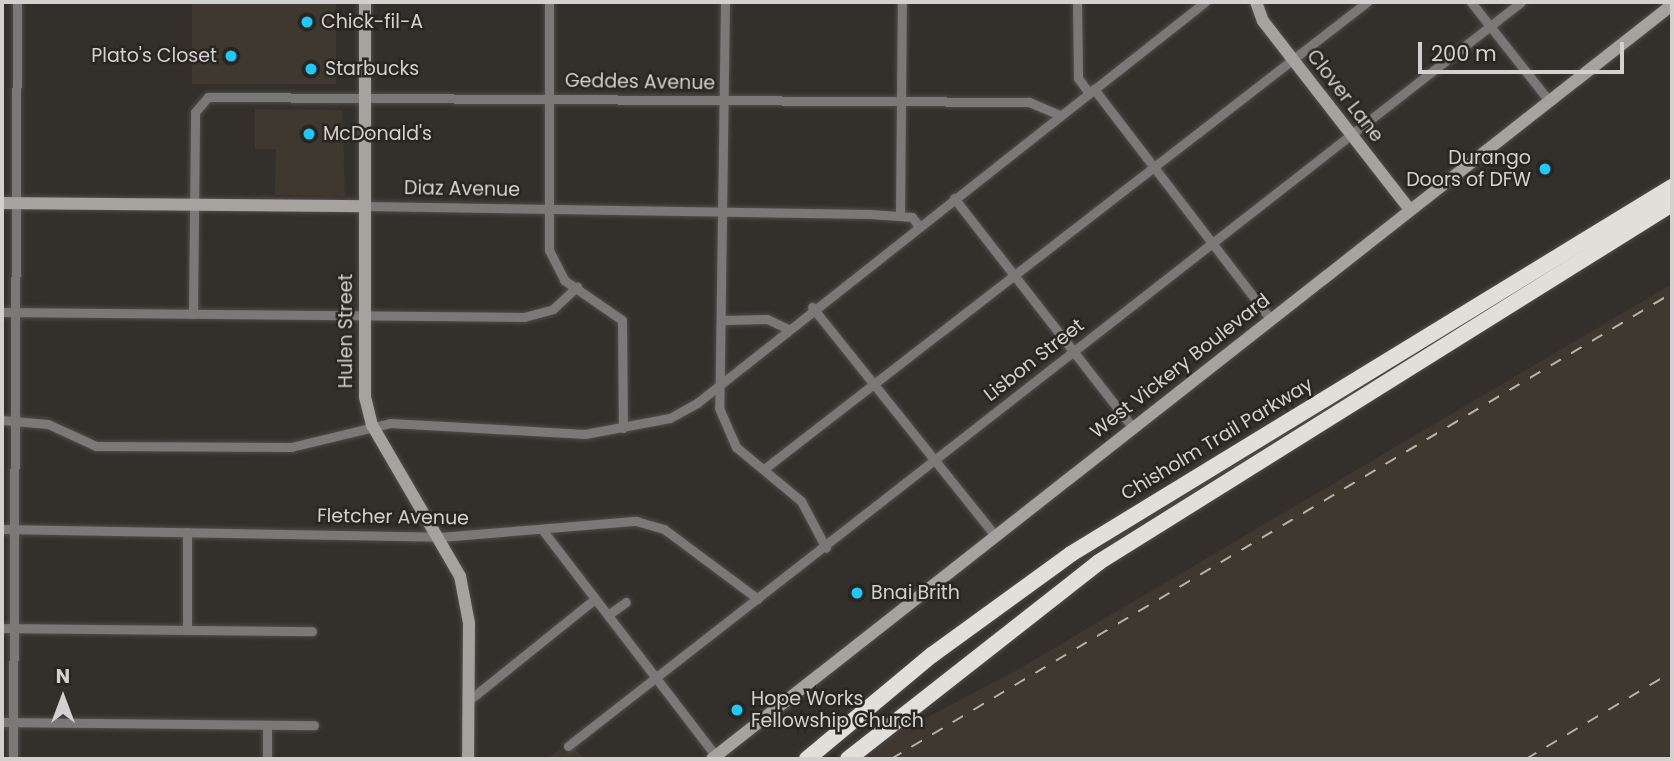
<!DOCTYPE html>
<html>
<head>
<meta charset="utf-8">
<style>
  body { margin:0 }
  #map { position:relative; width:1674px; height:761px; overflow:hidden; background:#33302c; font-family:Poppins,sans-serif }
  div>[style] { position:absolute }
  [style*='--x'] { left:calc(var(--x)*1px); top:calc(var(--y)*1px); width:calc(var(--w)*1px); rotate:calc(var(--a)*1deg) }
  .built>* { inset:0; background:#3e382f; transform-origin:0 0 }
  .roads { filter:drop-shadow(0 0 2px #504d49) drop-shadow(0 0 2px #504d49) }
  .street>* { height:9px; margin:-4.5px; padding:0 4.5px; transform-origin:4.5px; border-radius:4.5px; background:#7b7977 }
  .secondary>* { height:12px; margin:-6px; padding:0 6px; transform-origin:6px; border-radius:6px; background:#a5a29f }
  .highway>* { height:16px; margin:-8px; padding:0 8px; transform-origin:8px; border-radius:8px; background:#e2dfda }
  .rail>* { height:2px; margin-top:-1px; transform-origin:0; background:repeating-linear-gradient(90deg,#b6b4b2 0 12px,transparent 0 24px) }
  .dots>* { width:19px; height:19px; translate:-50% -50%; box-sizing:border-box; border:4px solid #292622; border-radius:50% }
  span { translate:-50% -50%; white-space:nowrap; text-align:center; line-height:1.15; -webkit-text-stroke:5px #292622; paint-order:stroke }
  .poi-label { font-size:19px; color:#d3d1cf }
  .left { translate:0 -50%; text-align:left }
  .right { translate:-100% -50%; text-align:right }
  .street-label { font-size:19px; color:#d3d1cf }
  .frame { position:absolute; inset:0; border:4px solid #d3d1cf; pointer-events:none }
  .north { position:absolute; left:28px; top:663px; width:70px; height:70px; -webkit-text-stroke:5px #292622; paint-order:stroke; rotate:0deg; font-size:19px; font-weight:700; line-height:28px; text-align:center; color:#d3d1cf }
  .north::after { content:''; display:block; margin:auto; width:24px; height:32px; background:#d3d1cf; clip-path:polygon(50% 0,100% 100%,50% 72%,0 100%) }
  .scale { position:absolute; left:1418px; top:42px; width:206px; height:32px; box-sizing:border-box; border:4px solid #d3d1cf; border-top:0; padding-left:9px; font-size:21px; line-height:24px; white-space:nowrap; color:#d3d1cf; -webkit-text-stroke:5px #292622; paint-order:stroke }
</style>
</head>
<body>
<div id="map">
  <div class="built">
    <div style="left:192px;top:2px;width:144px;height:82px"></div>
    <div style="clip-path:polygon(255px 109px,342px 110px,345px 196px,275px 195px,276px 149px,255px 149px)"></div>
    <div style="clip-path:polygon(1672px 284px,1672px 759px,867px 759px,894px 735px,1019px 669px)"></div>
    <div style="clip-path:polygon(574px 747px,584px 759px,547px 759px,560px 749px,565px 754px)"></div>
  </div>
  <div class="roads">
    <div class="street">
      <div style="--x:549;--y:2;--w:248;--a:90"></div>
      <div style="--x:549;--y:250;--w:34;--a:63"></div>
      <div style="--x:564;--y:280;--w:70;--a:34.6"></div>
      <div style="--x:622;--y:320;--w:108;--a:89.5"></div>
      <div style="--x:725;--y:2;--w:406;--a:90.8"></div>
      <div style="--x:719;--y:408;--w:43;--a:66.4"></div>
      <div style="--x:736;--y:447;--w:85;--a:39.7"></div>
      <div style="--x:801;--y:501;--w:53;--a:62"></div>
      <div style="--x:1077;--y:2;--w:76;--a:89.2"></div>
      <div style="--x:1078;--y:78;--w:19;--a:54"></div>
      <div style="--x:1471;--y:2;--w:127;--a:51.7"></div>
      <div style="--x:1094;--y:89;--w:291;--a:52.5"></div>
      <div style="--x:954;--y:198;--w:290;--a:52.1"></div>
      <div style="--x:365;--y:206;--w:505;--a:0.91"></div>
      <div style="--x:870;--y:214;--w:42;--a:4.1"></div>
      <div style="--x:912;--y:217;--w:10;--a:53"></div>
      <div style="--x:900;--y:216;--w:214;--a:-89.5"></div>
      <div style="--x:812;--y:307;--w:291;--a:51.3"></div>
      <div style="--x:2;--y:312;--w:522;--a:0.55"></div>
      <div style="--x:524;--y:317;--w:30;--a:-15"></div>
      <div style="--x:553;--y:309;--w:33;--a:-43"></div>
      <div style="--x:193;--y:314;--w:202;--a:-89.4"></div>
      <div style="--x:195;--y:112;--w:20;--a:-49"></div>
      <div style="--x:208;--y:97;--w:821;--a:0.35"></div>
      <div style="--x:1029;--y:102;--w:33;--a:23"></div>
      <div style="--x:724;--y:320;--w:43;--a:-1.3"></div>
      <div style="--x:767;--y:319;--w:23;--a:25"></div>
      <div style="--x:2;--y:420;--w:46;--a:5"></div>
      <div style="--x:48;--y:424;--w:53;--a:24.6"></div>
      <div style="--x:96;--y:446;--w:195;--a:0.3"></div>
      <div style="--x:291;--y:447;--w:102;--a:-13.6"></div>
      <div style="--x:390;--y:423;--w:195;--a:3.2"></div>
      <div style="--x:585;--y:434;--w:86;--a:-10.7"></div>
      <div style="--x:670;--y:418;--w:31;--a:-29"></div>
      <div style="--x:697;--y:403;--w:647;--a:-38.29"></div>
      <div style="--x:764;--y:469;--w:763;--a:-37.76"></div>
      <div style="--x:2;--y:529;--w:438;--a:1"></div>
      <div style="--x:440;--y:537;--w:197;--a:-4.7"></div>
      <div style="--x:636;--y:521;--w:29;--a:16"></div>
      <div style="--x:664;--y:529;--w:117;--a:36.7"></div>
      <div style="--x:187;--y:532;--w:98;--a:90"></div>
      <div style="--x:544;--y:532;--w:282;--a:52.5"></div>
      <div style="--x:608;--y:615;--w:22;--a:-36"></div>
      <div style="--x:2;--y:628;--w:310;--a:0.6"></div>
      <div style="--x:468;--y:701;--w:163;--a:-38.8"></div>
      <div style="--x:2;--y:722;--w:312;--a:0.6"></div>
      <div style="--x:568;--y:746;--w:1209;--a:-37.98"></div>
      <div style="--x:13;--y:759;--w:757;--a:-89.7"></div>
      <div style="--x:267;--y:759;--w:34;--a:-90"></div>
    </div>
    <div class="secondary">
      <div style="--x:365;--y:2;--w:395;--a:90"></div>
      <div style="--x:365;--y:397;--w:29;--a:76"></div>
      <div style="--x:372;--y:425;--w:175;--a:59.8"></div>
      <div style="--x:460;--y:576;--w:48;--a:79.2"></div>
      <div style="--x:469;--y:623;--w:136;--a:90.4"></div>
      <div style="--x:1256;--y:2;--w:20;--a:70"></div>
      <div style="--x:1263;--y:21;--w:239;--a:52.1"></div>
      <div style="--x:2;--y:203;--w:363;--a:0.5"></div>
      <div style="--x:712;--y:759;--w:1221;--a:-38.15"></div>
    </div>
    <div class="highway">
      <div style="--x:807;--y:759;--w:163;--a:-39.8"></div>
      <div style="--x:932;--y:655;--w:172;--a:-36"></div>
      <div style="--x:1071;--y:554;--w:704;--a:-31.41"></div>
      <div style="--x:848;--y:759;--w:319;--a:-38.1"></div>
      <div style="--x:1099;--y:562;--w:676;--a:-32"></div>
    </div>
  </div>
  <div class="rail">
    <div style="--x:891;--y:759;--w:909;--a:-30.82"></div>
    <div style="--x:1526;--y:759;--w:170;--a:-30.8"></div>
  </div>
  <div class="dots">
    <div style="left:307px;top:22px;background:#1cc9fc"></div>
    <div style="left:231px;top:56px;background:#1cc9fc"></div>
    <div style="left:311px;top:69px;background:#1cc9fc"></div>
    <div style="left:309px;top:134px;background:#1cc9fc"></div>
    <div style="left:1545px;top:169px;background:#1cc9fc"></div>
    <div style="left:857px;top:593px;background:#1cc9fc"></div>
    <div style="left:737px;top:710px;background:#1cc9fc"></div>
  </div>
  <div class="poi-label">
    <span class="left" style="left:321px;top:22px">Chick-fil-A</span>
    <span class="right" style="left:217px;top:56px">Plato's Closet</span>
    <span class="left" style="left:325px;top:69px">Starbucks</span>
    <span class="left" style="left:323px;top:134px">McDonald's</span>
    <span class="right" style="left:1531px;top:169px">Durango<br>Doors of DFW</span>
    <span class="left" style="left:871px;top:593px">Bnai Brith</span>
    <span class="left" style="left:751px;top:710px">Hope Works<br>Fellowship Church</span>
  </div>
  <div class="street-label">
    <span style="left:640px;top:82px;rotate:1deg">Geddes Avenue</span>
    <span style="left:1345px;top:96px;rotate:52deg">Clover Lane</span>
    <span style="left:462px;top:189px;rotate:1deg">Diaz Avenue</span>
    <span style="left:346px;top:331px;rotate:-90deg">Hulen Street</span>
    <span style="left:1034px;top:360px;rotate:-38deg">Lisbon Street</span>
    <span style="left:1180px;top:366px;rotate:-38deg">West Vickery Boulevard</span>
    <span style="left:1217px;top:439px;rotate:-31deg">Chisholm Trail Parkway</span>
    <span style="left:393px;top:517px;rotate:1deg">Fletcher Avenue</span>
  </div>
  <div class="frame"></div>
  <div class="north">N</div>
  <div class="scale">200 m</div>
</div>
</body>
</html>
